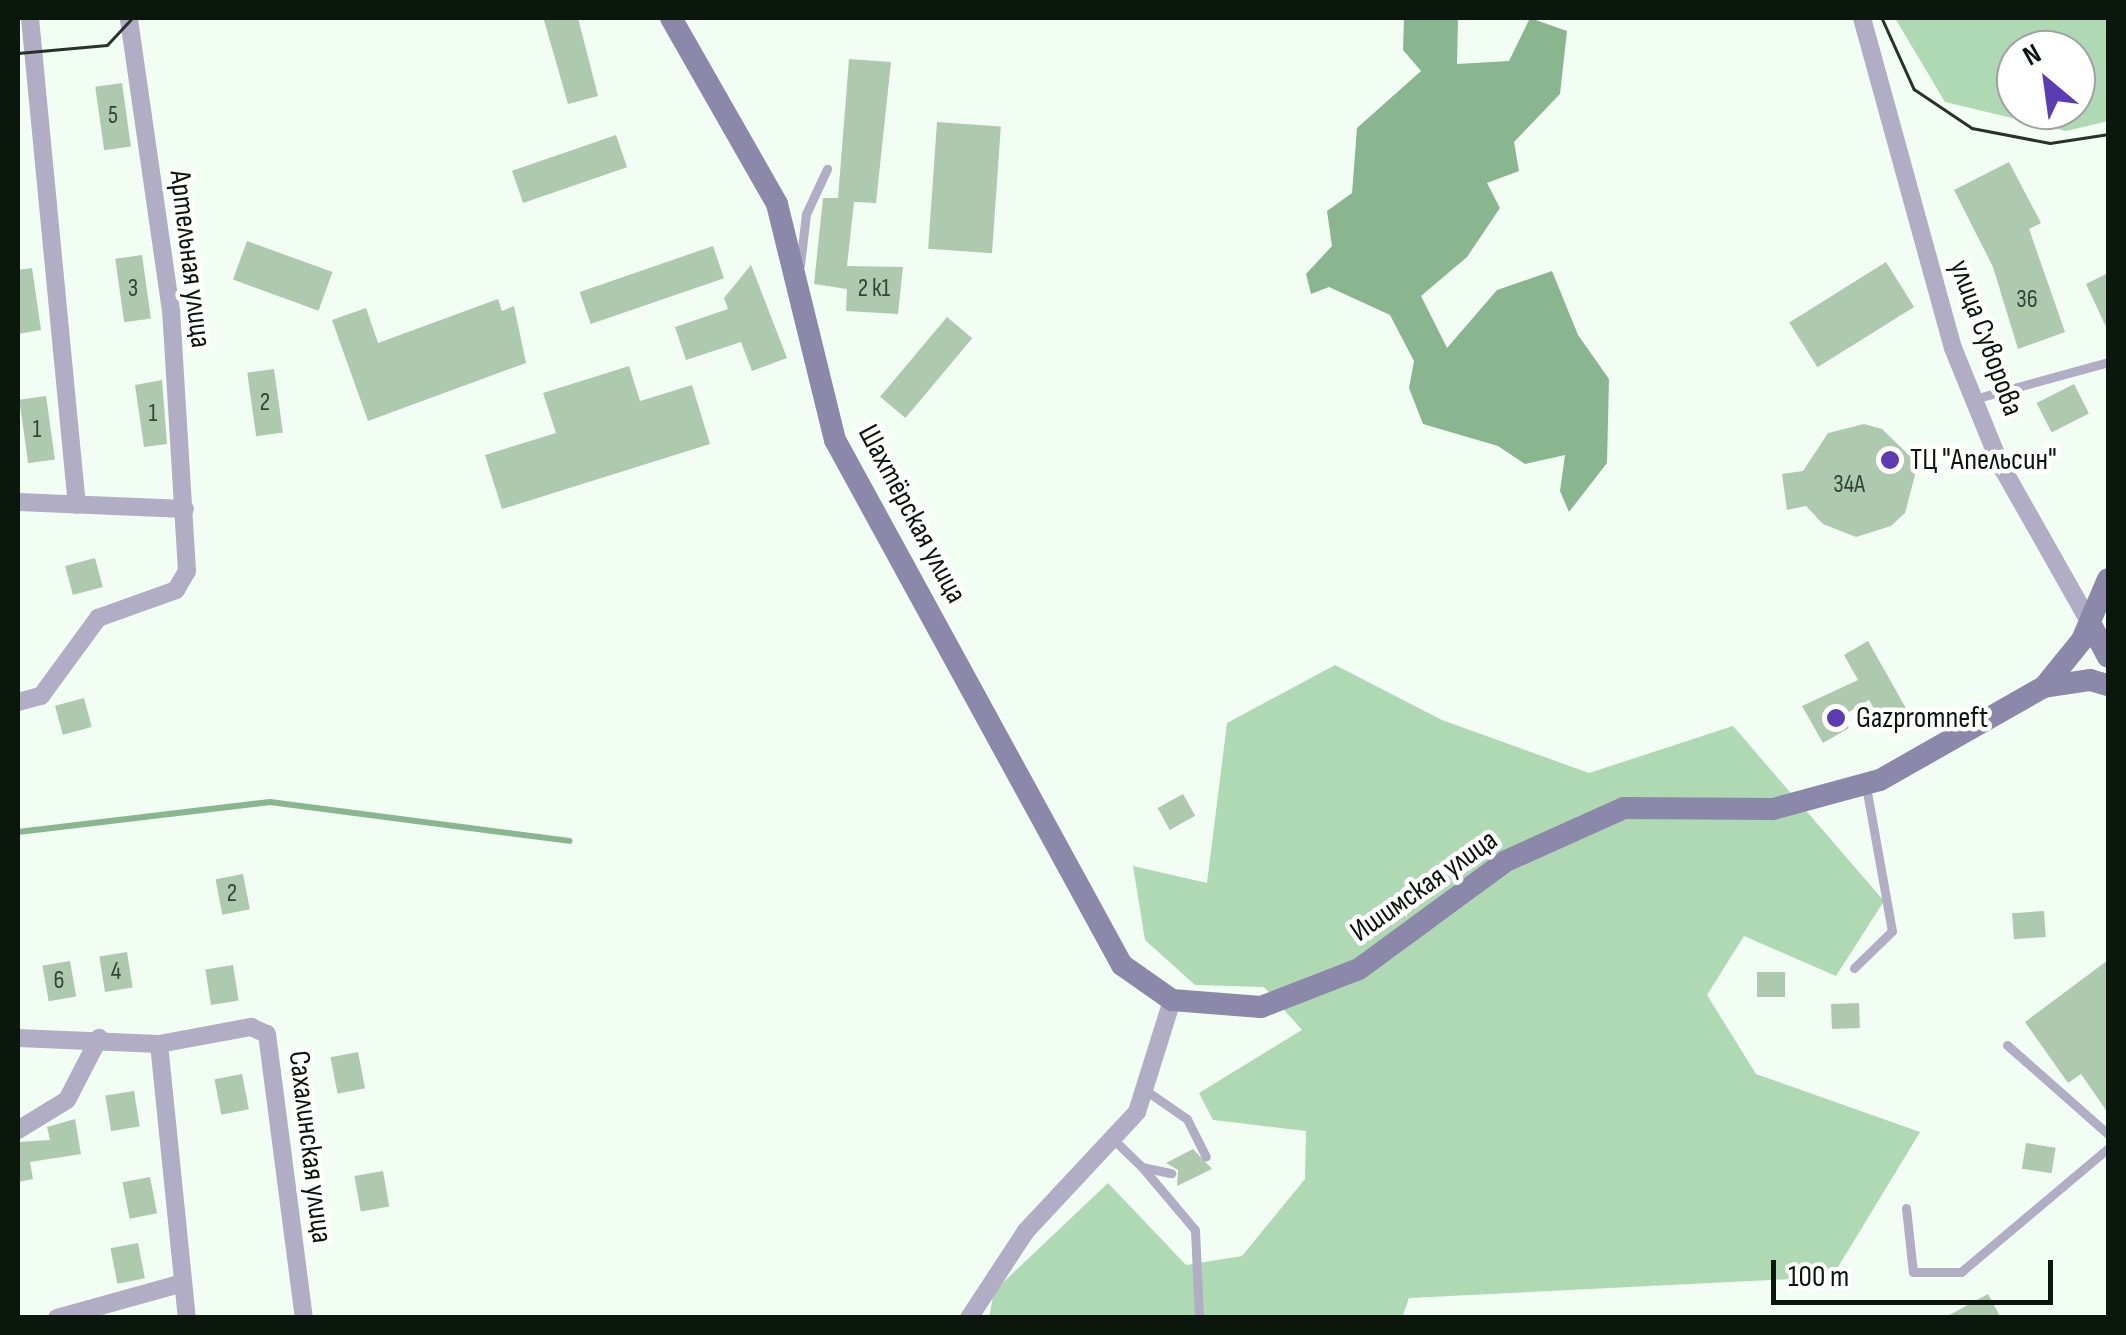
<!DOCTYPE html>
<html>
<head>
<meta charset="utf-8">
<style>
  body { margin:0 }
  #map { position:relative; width:2126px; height:1335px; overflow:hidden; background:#f2fef3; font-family:"Sofia Sans Condensed",sans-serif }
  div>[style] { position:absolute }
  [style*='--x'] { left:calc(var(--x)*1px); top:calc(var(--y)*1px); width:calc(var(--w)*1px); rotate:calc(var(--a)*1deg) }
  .green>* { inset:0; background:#aed9b2 }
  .water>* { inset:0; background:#89b68e }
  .stream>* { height:6px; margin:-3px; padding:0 3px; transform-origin:3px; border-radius:3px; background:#89b68e }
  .building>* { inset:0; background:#adcaaf; transform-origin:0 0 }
  .service>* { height:9px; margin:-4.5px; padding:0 4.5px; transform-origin:4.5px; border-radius:4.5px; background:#b0adc5 }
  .minor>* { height:18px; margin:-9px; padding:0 9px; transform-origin:9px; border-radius:9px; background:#b0adc5 }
  .secondary>* { height:22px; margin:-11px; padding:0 11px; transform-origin:11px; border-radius:11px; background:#8c88aa }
  .tram>* { height:2.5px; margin:-1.25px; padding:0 1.25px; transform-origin:1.25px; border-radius:1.25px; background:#273229 }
  .dots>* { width:28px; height:28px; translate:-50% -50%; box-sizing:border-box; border:5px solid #fff; border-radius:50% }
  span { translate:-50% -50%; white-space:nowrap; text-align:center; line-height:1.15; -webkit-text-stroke:9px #fff; paint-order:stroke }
  .number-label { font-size:25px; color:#344336 }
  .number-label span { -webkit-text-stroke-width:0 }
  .street-label { font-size:30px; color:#0b160d }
  .poi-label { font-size:30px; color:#0b160d }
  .left { translate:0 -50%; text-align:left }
  .frame { position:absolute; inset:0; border:20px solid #0b160d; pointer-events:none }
  .north { position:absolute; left:1996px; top:30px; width:100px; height:100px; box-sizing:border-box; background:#fff; border:2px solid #9da29e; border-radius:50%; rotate:331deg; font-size:28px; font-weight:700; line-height:40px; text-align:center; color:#0b160d }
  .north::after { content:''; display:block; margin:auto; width:35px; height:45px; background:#5c3bb3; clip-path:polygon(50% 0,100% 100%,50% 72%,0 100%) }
  .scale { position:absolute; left:1771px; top:1260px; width:282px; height:45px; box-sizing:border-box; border:5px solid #0b160d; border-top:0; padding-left:12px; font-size:30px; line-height:35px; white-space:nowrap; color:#0b160d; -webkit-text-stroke:8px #fff; paint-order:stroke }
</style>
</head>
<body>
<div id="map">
  <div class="green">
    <div style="clip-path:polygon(evenodd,1895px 18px,2108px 18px,2108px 121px,2066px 131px,1945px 102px,1895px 18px,2016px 50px,2076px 50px,2076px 110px,2016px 110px,2016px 50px)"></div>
    <div style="clip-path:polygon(1335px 665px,1442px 720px,1589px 773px,1733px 726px,1884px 901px,1836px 976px,1744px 936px,1707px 995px,1756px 1074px,1920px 1132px,1832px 1277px,1409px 1298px,1402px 1318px,989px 1318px,994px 1291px,1108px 1183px,1186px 1265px,1242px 1256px,1305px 1179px,1306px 1131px,1213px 1120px,1199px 1093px,1302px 1030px,1264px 987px,1195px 985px,1145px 940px,1133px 866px,1207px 883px,1227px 723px)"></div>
  </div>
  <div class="water">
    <div style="clip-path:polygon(1404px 18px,1458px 18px,1457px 64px,1509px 61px,1530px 18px,1567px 31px,1560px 94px,1514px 142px,1519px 171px,1487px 183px,1500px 208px,1467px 257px,1421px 296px,1447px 348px,1497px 290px,1552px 271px,1578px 335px,1609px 379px,1607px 463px,1569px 512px,1560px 491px,1565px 455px,1525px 464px,1498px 446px,1423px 424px,1409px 388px,1414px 361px,1390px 315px,1329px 287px,1311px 294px,1306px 274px,1332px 246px,1327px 211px,1352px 193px,1357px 128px,1421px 71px,1403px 50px)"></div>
  </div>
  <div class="stream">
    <div style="--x:18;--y:832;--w:254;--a:-6.8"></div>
    <div style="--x:270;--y:802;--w:302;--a:7.4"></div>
  </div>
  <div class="building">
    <div style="clip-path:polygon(578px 18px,598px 96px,568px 104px,544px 20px)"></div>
    <div style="clip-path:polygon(849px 59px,891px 62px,876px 203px,854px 202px,847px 266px,903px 267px,898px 314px,846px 311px,847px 289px,814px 284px,823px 198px,838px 198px)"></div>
    <div style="left:122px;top:83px;width:64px;height:27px;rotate:82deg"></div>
    <div style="left:937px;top:122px;width:64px;height:127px;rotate:4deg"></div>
    <div style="left:616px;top:135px;width:34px;height:110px;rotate:71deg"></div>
    <div style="clip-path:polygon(2009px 162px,2041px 223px,2029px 229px,2065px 332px,2018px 349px,1993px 267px,1954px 190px)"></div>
    <div style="left:247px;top:241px;width:91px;height:41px;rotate:20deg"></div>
    <div style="left:713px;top:246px;width:34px;height:141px;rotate:71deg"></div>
    <div style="left:142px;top:255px;width:64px;height:27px;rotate:82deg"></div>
    <div style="left:1886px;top:262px;width:53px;height:114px;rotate:58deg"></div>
    <div style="clip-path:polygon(751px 265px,787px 358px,752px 371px,741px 342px,686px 360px,675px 327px,728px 309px,724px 298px)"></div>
    <div style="clip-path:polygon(32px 268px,41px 330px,18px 334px,18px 270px)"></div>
    <div style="clip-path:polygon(2108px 273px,2108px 331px,2086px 284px)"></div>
    <div style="clip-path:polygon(498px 299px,502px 311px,514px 306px,526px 363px,368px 421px,332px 320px,366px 308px,378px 343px)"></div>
    <div style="left:947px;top:317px;width:33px;height:104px;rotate:40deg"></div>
    <div style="clip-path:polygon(629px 366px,640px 401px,692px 385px,710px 444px,502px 509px,485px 455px,556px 433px,543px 393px)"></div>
    <div style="left:274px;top:369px;width:64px;height:27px;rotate:82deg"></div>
    <div style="clip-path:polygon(162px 380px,167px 444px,144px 447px,135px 385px)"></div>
    <div style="left:2074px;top:384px;width:33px;height:42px;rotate:63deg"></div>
    <div style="left:46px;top:396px;width:64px;height:27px;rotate:82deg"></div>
    <div style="clip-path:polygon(1864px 424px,1882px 429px,1910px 456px,1915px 475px,1905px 513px,1891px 526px,1856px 537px,1823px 524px,1806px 506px,1787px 510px,1782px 474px,1803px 471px,1828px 433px)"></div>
    <div style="left:95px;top:558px;width:30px;height:31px;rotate:75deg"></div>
    <div style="clip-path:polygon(1868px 641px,1907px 710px,1883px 724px,1869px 700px,1842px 716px,1849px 728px,1823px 743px,1802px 706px,1858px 680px,1844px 655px)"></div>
    <div style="left:84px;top:698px;width:30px;height:30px;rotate:75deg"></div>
    <div style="left:1183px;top:794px;width:25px;height:29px;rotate:61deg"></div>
    <div style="left:243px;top:874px;width:36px;height:28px;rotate:79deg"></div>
    <div style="left:2044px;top:911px;width:26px;height:32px;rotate:86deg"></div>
    <div style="left:127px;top:952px;width:36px;height:28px;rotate:81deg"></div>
    <div style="clip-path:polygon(2108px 960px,2108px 1113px,2081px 1074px,2068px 1083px,2025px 1022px)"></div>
    <div style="left:70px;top:961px;width:36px;height:28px;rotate:80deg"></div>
    <div style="left:233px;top:965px;width:36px;height:28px;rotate:81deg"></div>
    <div style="left:1785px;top:972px;width:25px;height:28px;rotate:90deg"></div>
    <div style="left:1859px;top:1003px;width:25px;height:28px;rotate:88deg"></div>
    <div style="left:358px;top:1052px;width:37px;height:28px;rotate:79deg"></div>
    <div style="left:242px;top:1074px;width:36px;height:28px;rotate:79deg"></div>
    <div style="left:134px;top:1091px;width:36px;height:29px;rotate:81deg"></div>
    <div style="clip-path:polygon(75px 1119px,81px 1154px,30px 1162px,33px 1179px,18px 1182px,18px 1142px,50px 1140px,47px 1127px)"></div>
    <div style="left:2026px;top:1143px;width:30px;height:26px;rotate:9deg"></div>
    <div style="clip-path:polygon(1193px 1149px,1212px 1169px,1177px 1186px,1178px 1170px,1166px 1163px)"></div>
    <div style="left:383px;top:1171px;width:36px;height:29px;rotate:80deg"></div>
    <div style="left:150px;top:1177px;width:37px;height:28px;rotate:79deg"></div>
    <div style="left:138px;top:1243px;width:36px;height:28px;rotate:79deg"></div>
    <div style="clip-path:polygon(1988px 1294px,2001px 1318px,1944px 1318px)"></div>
  </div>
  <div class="service">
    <div style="--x:800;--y:265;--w:51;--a:-83.3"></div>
    <div style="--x:806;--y:214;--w:50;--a:-65"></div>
    <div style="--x:1974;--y:399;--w:139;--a:-15.4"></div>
    <div style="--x:1854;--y:968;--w:53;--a:-44.2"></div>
    <div style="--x:1892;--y:931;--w:147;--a:-100.2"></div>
    <div style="--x:2007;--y:1045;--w:135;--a:41.4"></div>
    <div style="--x:1148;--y:1092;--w:47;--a:34.7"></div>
    <div style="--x:1187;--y:1119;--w:42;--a:63.4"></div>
    <div style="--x:1111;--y:1137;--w:43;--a:44.1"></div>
    <div style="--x:1142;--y:1167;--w:30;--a:12"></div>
    <div style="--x:1142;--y:1167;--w:82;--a:49.9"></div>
    <div style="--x:1195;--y:1230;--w:88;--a:87.4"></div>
    <div style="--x:1906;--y:1208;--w:64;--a:83.8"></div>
    <div style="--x:1913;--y:1272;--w:48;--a:0"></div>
    <div style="--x:1961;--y:1272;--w:192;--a:-40.1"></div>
  </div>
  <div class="minor">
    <div style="--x:30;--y:18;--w:489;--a:84.5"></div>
    <div style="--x:1862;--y:18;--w:342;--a:74.6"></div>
    <div style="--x:1953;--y:348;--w:125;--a:67.9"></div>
    <div style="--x:2000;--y:464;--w:183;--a:60.5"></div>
    <div style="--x:18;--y:502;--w:167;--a:2.4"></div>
    <div style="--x:18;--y:702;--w:24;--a:-15"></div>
    <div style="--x:41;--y:696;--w:97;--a:-53.8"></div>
    <div style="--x:98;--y:618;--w:83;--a:-19.7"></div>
    <div style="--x:176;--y:590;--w:22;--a:-60"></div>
    <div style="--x:187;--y:571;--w:260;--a:-93.5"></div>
    <div style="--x:171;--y:311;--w:296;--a:-98.2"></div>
    <div style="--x:18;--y:1038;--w:141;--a:2.4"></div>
    <div style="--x:159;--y:1044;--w:94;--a:-10.5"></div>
    <div style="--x:251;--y:1027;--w:17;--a:24"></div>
    <div style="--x:267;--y:1034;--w:286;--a:82.6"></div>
    <div style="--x:159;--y:1044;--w:275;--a:84.2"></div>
    <div style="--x:18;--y:1130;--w:57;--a:-31.5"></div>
    <div style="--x:67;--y:1100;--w:70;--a:-62.7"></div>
    <div style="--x:57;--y:1318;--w:128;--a:-15.5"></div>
    <div style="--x:969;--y:1318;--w:104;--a:-56.8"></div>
    <div style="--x:1026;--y:1231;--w:163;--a:-47"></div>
    <div style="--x:1137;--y:1112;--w:117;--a:-72.6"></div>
  </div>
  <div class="secondary">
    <div style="--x:671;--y:18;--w:214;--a:60.3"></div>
    <div style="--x:777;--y:204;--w:243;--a:76.2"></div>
    <div style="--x:835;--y:440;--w:598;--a:61.34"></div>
    <div style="--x:1122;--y:965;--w:61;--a:35"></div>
    <div style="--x:1172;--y:1000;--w:89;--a:4.5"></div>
    <div style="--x:1261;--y:1007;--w:105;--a:-21.2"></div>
    <div style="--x:1359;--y:969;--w:182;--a:-36.3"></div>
    <div style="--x:1506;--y:861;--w:129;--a:-24.2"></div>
    <div style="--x:1624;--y:808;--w:149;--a:0.4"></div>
    <div style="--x:1773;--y:809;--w:111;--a:-15.2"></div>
    <div style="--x:1880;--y:780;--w:189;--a:-29.6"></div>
    <div style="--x:2044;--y:687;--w:60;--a:-51"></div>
    <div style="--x:2082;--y:640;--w:66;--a:-66.9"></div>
    <div style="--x:2090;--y:623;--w:38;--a:62"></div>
    <div style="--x:2044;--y:687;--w:47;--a:-8.7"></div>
    <div style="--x:2090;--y:680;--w:19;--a:16"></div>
  </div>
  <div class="tram">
    <div style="--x:1882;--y:18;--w:78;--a:65.7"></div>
    <div style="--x:1914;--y:89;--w:70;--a:33.9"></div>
    <div style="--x:1972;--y:128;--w:79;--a:10.9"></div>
    <div style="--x:2050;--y:143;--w:59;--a:-8.8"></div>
    <div style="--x:18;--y:53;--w:89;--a:-5.1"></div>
    <div style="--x:107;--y:45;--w:37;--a:-47"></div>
  </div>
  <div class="dots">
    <div style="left:1890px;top:460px;background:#5c3bb3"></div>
    <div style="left:1836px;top:718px;background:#5c3bb3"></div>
  </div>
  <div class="number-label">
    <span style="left:113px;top:116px">5</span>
    <span style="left:133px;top:289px">3</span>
    <span style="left:874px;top:289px">2 к1</span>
    <span style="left:2027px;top:300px">36</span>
    <span style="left:265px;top:403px">2</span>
    <span style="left:153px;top:414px">1</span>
    <span style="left:37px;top:430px">1</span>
    <span style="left:1849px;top:485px">34А</span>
    <span style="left:232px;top:894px">2</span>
    <span style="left:116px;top:972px">4</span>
    <span style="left:59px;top:981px">6</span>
  </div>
  <div class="street-label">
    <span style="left:190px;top:259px;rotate:83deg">Артельная улица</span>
    <span style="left:1986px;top:338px;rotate:70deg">улица Суворова</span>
    <span style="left:912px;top:514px;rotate:62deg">Шахтёрская улица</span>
    <span style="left:1424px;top:886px;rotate:-35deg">Ишимская улица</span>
    <span style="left:310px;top:1147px;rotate:83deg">Сахалинская улица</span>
  </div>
  <div class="poi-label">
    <span class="left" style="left:1910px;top:460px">ТЦ "Апельсин"</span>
    <span class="left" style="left:1856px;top:718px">Gazpromneft</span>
  </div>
  <div class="frame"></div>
  <div class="north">N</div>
  <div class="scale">100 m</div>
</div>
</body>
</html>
